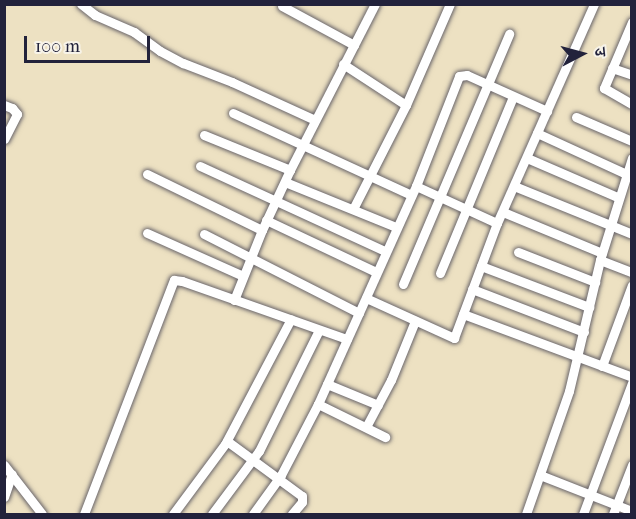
<!DOCTYPE html>
<html>
<head>
<meta charset="utf-8">
<style>
  body { margin:0 }
  #map { position:relative; width:636px; height:519px; overflow:hidden; background:#ede1c2; font-family:"IM FELL French Canon","Noto Serif Devanagari",serif }
  div>[style] { position:absolute }
  [style*='--x'] { left:calc(var(--x)*1px); top:calc(var(--y)*1px); width:calc(var(--w)*1px); rotate:calc(var(--a)*1deg) }
  .roads { filter:drop-shadow(0 0 2px #69656a) drop-shadow(0 0 2px #69656a) }
  .street>* { height:9px; margin:-4.5px; padding:0 4.5px; transform-origin:4.5px; border-radius:4.5px; background:#fff }
  span { translate:-50% -50%; white-space:nowrap; text-align:center; line-height:1.15; -webkit-text-stroke:4.5px #f7f3e8; paint-order:stroke }
  .frame { position:absolute; inset:0; border:6px solid #22223b; pointer-events:none }
  .north { position:absolute; left:552px; top:24px; width:60px; height:60px; -webkit-text-stroke:4px #f7f3e8; paint-order:stroke; rotate:84deg; font-size:16px; font-weight:700; line-height:24px; text-align:center; color:#22223b }
  .north::after { content:''; display:block; margin:auto; width:21px; height:27px; background:#22223b; clip-path:polygon(50% 0,100% 100%,50% 72%,0 100%) }
  .scale { position:absolute; left:24px; top:36px; width:126px; height:27px; box-sizing:border-box; border:3px solid #22223b; border-top:0; padding-left:8px; font-size:18px; line-height:21px; white-space:nowrap; color:#22223b; -webkit-text-stroke:4px #f7f3e8; paint-order:stroke }
</style>
</head>
<body>
<div id="map">
  <div class="roads">
    <div class="street">
      <div style="--x:81;--y:4;--w:18;--a:38"></div>
      <div style="--x:95;--y:15;--w:43;--a:23.6"></div>
      <div style="--x:134;--y:32;--w:32;--a:36"></div>
      <div style="--x:160;--y:51;--w:26;--a:28"></div>
      <div style="--x:183;--y:63;--w:53;--a:21.2"></div>
      <div style="--x:232;--y:82;--w:91;--a:24.6"></div>
      <div style="--x:282;--y:6;--w:82;--a:28.4"></div>
      <div style="--x:632;--y:22;--w:72;--a:113"></div>
      <div style="--x:604;--y:88;--w:32;--a:30"></div>
      <div style="--x:343;--y:64;--w:75;--a:33.1"></div>
      <div style="--x:612;--y:68;--w:21;--a:19"></div>
      <div style="--x:4;--y:105;--w:9;--a:21"></div>
      <div style="--x:12;--y:108;--w:8;--a:50"></div>
      <div style="--x:17;--y:114;--w:28;--a:117"></div>
      <div style="--x:233;--y:113;--w:196;--a:24.7"></div>
      <div style="--x:576;--y:117;--w:61;--a:23.2"></div>
      <div style="--x:537;--y:133;--w:98;--a:24.7"></div>
      <div style="--x:204;--y:135;--w:93;--a:22.1"></div>
      <div style="--x:527;--y:158;--w:98;--a:23.4"></div>
      <div style="--x:200;--y:166;--w:204;--a:24.7"></div>
      <div style="--x:147;--y:174;--w:128;--a:26"></div>
      <div style="--x:285;--y:182;--w:120;--a:22.1"></div>
      <div style="--x:416;--y:186;--w:89;--a:24.6"></div>
      <div style="--x:514;--y:186;--w:127;--a:22.1"></div>
      <div style="--x:353;--y:209;--w:117;--a:-63"></div>
      <div style="--x:406;--y:105;--w:110;--a:-66.5"></div>
      <div style="--x:503;--y:212;--w:107;--a:22.5"></div>
      <div style="--x:266;--y:220;--w:122;--a:25.3"></div>
      <div style="--x:147;--y:233;--w:105;--a:24.1"></div>
      <div style="--x:204;--y:234;--w:174;--a:27"></div>
      <div style="--x:518;--y:252;--w:83;--a:21.3"></div>
      <div style="--x:600;--y:260;--w:34;--a:21"></div>
      <div style="--x:481;--y:266;--w:116;--a:20.8"></div>
      <div style="--x:440;--y:273;--w:191;--a:-67.5"></div>
      <div style="--x:403;--y:284;--w:272;--a:-67"></div>
      <div style="--x:472;--y:289;--w:120;--a:21"></div>
      <div style="--x:366;--y:298;--w:97;--a:24.4"></div>
      <div style="--x:454;--y:338;--w:123;--a:-69.5"></div>
      <div style="--x:497;--y:223;--w:240;--a:-66.1"></div>
      <div style="--x:234;--y:300;--w:75;--a:-68.2"></div>
      <div style="--x:262;--y:230;--w:66;--a:-65"></div>
      <div style="--x:290;--y:170;--w:186;--a:-62.9"></div>
      <div style="--x:463;--y:314;--w:180;--a:20.4"></div>
      <div style="--x:602;--y:366;--w:86;--a:-69.7"></div>
      <div style="--x:327;--y:384;--w:55;--a:22.4"></div>
      <div style="--x:318;--y:404;--w:75;--a:26.2"></div>
      <div style="--x:366;--y:427;--w:53;--a:-62"></div>
      <div style="--x:391;--y:380;--w:64;--a:-67.9"></div>
      <div style="--x:227;--y:441;--w:93;--a:36.3"></div>
      <div style="--x:302;--y:496;--w:6;--a:90"></div>
      <div style="--x:302;--y:502;--w:16;--a:130"></div>
      <div style="--x:4;--y:465;--w:62;--a:52.2"></div>
      <div style="--x:540;--y:475;--w:99;--a:21.4"></div>
      <div style="--x:4;--y:497;--w:24;--a:-71"></div>
      <div style="--x:84;--y:514;--w:251;--a:-69"></div>
      <div style="--x:174;--y:280;--w:8;--a:7"></div>
      <div style="--x:182;--y:281;--w:175;--a:19.4"></div>
      <div style="--x:173;--y:514;--w:87;--a:-53.4"></div>
      <div style="--x:225;--y:444;--w:141;--a:-62.2"></div>
      <div style="--x:212;--y:514;--w:79;--a:-53.3"></div>
      <div style="--x:259;--y:451;--w:135;--a:-63.6"></div>
      <div style="--x:253;--y:514;--w:48;--a:-54.3"></div>
      <div style="--x:281;--y:475;--w:80;--a:-62.5"></div>
      <div style="--x:318;--y:404;--w:239;--a:-65.8"></div>
      <div style="--x:416;--y:186;--w:118;--a:-68.6"></div>
      <div style="--x:459;--y:76;--w:8;--a:-7"></div>
      <div style="--x:467;--y:75;--w:88;--a:24.2"></div>
      <div style="--x:526;--y:514;--w:130;--a:-70.7"></div>
      <div style="--x:569;--y:391;--w:135;--a:-76.7"></div>
      <div style="--x:600;--y:260;--w:107;--a:-72.6"></div>
      <div style="--x:583;--y:514;--w:140;--a:-69.5"></div>
      <div style="--x:613;--y:514;--w:53;--a:-68.8"></div>
    </div>
  </div>
  <div class="frame"></div>
  <div class="north">उ</div>
  <div class="scale">100 m</div>
</div>
</body>
</html>
